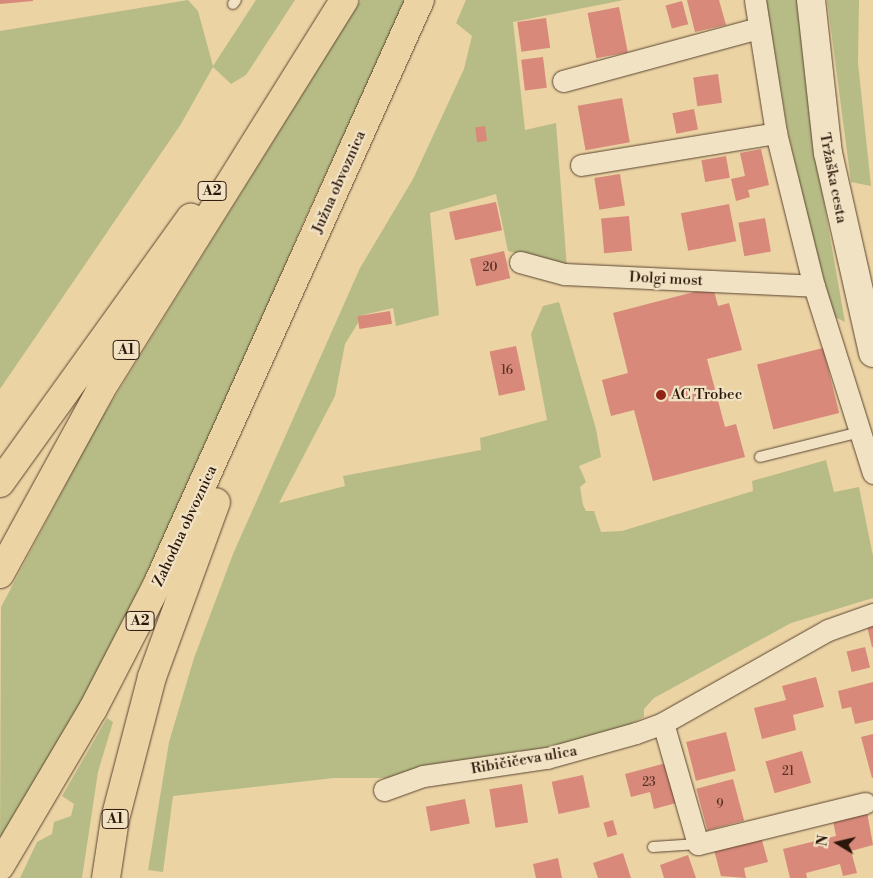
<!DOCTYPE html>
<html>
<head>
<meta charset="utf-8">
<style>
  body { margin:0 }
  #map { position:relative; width:873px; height:878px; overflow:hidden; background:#ebd3a4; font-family:"Libre Bodoni",serif }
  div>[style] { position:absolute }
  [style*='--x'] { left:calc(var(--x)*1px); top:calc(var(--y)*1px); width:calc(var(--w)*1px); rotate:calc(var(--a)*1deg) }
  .green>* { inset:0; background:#b7bc86 }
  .building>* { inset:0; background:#d88979; transform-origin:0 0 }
  .roads { filter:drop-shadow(0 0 1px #5b4530) drop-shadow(0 0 1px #5b4530) }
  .service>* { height:10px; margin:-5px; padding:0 5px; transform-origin:5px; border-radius:5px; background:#f2e2c4 }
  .minor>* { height:21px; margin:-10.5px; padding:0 10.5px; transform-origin:10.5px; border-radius:10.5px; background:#f2e2c4 }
  .secondary>* { height:28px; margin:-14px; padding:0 14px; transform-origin:14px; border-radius:14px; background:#f2e2c4 }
  .motorway>* { height:28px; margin:-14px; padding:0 14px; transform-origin:14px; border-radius:14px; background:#ebd3a4 }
  .dots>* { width:14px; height:14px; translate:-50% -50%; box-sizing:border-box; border:2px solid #f2e2c4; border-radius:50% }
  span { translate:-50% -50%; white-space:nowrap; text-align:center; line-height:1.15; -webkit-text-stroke:4.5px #f2e2c4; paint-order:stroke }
  .number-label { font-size:12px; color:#563326 }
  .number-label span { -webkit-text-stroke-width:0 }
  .shield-label span { padding:1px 4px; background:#f2e2c4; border:1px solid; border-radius:4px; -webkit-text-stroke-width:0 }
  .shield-label { font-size:14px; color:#2b160a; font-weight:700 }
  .street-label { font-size:15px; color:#2b160a }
  .poi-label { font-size:15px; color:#2b160a }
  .left { translate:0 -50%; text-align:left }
  .north { position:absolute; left:813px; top:818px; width:50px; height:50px; -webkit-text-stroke:4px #f2e2c4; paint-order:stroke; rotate:279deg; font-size:14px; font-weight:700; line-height:20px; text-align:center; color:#2b160a }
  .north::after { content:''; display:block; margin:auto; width:18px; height:22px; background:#2b160a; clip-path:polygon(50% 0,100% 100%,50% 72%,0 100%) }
</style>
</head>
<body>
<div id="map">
  <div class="green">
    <div style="clip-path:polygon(188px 0,198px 11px,213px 66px,256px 0,295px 0,246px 75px,231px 84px,213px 67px,181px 124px,0 389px,0 31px)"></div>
    <div style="clip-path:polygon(361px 0,407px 0,303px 223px,217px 427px,89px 692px,0 847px,1px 607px,98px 424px)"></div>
    <div style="clip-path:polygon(466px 0,624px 0,513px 22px,525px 130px,556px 123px,567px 268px,508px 251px,496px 194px,430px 213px,439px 315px,396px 326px,393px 308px,363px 315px,345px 344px,335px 396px,279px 503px,345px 486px,343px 476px,481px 450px,480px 438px,547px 420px,531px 334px,543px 306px,559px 302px,596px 429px,601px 457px,579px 466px,586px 482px,580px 487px,583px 505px,586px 511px,594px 511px,601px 532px,622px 531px,753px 491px,752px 481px,826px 460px,834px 492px,859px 487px,873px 556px,873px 598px,791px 623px,654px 698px,644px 709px,644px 717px,611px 734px,392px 778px,334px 778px,173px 796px,163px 872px,148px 870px,169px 742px,194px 658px,233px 554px,360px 268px,413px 179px,464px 69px,472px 36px,456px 23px)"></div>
    <div style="clip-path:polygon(766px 0,797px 0,810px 123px,845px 322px,835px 317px,814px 245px,788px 132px)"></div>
    <div style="clip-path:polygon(827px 0,859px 0,858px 63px,871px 186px,851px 182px)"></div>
    <div style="clip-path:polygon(107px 718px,113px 722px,98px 772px,82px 878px,20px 878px,37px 842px,52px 834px,54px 822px,71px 816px,74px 804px,62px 796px)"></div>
  </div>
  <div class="building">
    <div style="clip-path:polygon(0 0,33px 0,33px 1px,0 4px)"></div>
    <div style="clip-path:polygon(687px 0,719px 0,726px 25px,695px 32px)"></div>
    <div style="left:682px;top:1px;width:24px;height:17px;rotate:75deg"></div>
    <div style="left:619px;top:7px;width:46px;height:32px;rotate:79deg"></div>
    <div style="left:546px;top:18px;width:30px;height:29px;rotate:82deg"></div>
    <div style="left:543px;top:57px;width:31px;height:22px;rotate:83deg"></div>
    <div style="left:718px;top:74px;width:29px;height:25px;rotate:82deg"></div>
    <div style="left:622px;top:98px;width:45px;height:45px;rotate:80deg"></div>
    <div style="left:694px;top:109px;width:21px;height:22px;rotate:79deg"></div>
    <div style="left:485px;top:126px;width:15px;height:10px;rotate:82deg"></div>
    <div style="clip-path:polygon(761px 149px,769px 185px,748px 190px,750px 197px,736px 201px,731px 179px,745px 176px,740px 153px)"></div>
    <div style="left:726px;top:156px;width:22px;height:25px;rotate:80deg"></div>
    <div style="left:620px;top:174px;width:32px;height:26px;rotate:81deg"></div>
    <div style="left:496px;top:202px;width:29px;height:48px;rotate:78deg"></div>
    <div style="left:729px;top:204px;width:38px;height:49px;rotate:79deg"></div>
    <div style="left:629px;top:216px;width:35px;height:28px;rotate:85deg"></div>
    <div style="left:765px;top:218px;width:34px;height:27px;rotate:80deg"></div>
    <div style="left:504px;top:251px;width:28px;height:35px;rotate:77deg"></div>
    <div style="clip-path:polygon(713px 287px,718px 306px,729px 303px,742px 350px,707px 359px,725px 427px,736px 424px,745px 457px,653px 481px,634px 410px,611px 416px,602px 380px,628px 373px,613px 313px)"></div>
    <div style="left:390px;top:311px;width:13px;height:33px;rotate:81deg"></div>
    <div style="left:516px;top:346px;width:45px;height:27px;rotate:78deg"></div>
    <div style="left:823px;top:348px;width:67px;height:68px;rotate:76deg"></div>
    <div style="clip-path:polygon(873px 624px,873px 647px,872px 647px,867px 626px)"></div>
    <div style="left:865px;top:647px;width:21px;height:19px;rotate:76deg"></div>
    <div style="clip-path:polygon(816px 677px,824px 707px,793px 715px,796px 730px,762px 739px,754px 708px,786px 700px,782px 686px)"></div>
    <div style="clip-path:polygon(873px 682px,873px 720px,855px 724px,851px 707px,842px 709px,838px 691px)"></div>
    <div style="left:726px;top:732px;width:40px;height:41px;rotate:76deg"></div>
    <div style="clip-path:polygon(873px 734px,873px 778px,872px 778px,861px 737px)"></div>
    <div style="left:802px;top:751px;width:33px;height:38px;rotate:74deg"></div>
    <div style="clip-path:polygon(666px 763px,676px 803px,654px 809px,650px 792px,631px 797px,625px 774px)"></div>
    <div style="left:583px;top:775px;width:33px;height:32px;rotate:78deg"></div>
    <div style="left:733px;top:779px;width:43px;height:38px;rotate:75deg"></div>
    <div style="left:522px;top:784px;width:39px;height:33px;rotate:81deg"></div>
    <div style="left:465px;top:799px;width:25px;height:40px;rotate:79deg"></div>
    <div style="clip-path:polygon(867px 812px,873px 845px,851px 851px,857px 873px,843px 876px,840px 864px,806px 873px,807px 878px,790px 878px,783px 849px,836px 836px,833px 821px)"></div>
    <div style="left:613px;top:820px;width:15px;height:10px;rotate:74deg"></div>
    <div style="clip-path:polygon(761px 837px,768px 862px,744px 868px,746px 878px,721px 876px,714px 850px)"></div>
    <div style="clip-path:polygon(623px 853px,631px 878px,598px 878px,593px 863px)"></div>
    <div style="clip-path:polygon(688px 855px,696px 878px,664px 878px,660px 865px)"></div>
    <div style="clip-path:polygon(558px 858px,562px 878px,536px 878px,533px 864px)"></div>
  </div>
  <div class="roads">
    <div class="service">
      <div style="--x:233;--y:4;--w:5;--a:-53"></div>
      <div style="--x:760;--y:457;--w:103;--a:-14"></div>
      <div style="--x:653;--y:847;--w:45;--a:-3.8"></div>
    </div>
    <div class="minor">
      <div style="--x:755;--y:0;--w:135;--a:81"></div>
      <div style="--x:776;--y:133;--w:158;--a:76.1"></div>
      <div style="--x:563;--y:81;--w:202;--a:-15.2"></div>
      <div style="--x:581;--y:165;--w:198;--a:-9.3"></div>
      <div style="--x:520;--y:262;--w:46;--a:15.3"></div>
      <div style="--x:564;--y:274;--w:250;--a:2.7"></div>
      <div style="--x:814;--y:286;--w:196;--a:72.5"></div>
      <div style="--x:663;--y:723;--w:126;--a:73.9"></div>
      <div style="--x:698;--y:844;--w:172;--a:-13.8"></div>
      <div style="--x:384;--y:790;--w:41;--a:-19.7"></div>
      <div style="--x:423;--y:776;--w:125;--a:-8.3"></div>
      <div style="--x:547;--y:758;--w:92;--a:-15.7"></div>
      <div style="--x:636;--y:733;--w:29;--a:-20"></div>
      <div style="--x:663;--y:723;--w:189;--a:-29.4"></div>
      <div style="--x:828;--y:630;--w:48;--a:-19.6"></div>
    </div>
    <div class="secondary">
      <div style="--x:811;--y:0;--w:154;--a:83.7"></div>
      <div style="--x:828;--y:153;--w:205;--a:77.3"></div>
    </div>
    <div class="motorway">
      <div style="--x:0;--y:483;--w:327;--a:-54.3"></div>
      <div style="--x:0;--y:574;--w:209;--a:-61.3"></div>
      <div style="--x:100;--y:391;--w:461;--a:-58"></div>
      <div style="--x:0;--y:866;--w:182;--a:-59.4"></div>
      <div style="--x:93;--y:709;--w:142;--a:-62.7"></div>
      <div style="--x:158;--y:583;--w:639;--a:-65.8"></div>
      <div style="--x:106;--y:878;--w:60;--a:-81.3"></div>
      <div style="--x:115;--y:819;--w:147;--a:-75.4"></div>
      <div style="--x:152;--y:677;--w:186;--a:-69.9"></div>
    </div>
  </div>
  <div class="dots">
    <div style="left:661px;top:395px;background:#8f2418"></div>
  </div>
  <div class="number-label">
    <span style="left:490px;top:268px">20</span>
    <span style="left:507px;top:371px">16</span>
    <span style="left:788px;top:772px">21</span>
    <span style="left:649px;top:783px">23</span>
    <span style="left:720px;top:805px">9</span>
  </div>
  <div class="shield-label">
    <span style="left:212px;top:191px">A2</span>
    <span style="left:126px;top:350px">A1</span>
    <span style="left:140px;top:621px">A2</span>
    <span style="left:115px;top:819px">A1</span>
  </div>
  <div class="street-label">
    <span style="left:833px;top:178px;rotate:79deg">Tržaška cesta</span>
    <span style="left:339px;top:182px;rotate:-66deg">Južna obvoznica</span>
    <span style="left:666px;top:279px;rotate:3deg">Dolgi most</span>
    <span style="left:185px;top:526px;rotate:-65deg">Zahodna obvoznica</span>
    <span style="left:524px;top:760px;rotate:-10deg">Ribičičeva ulica</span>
  </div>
  <div class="poi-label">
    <span class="left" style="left:671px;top:395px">AC Trobec</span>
  </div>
  <div class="north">N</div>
</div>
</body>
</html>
